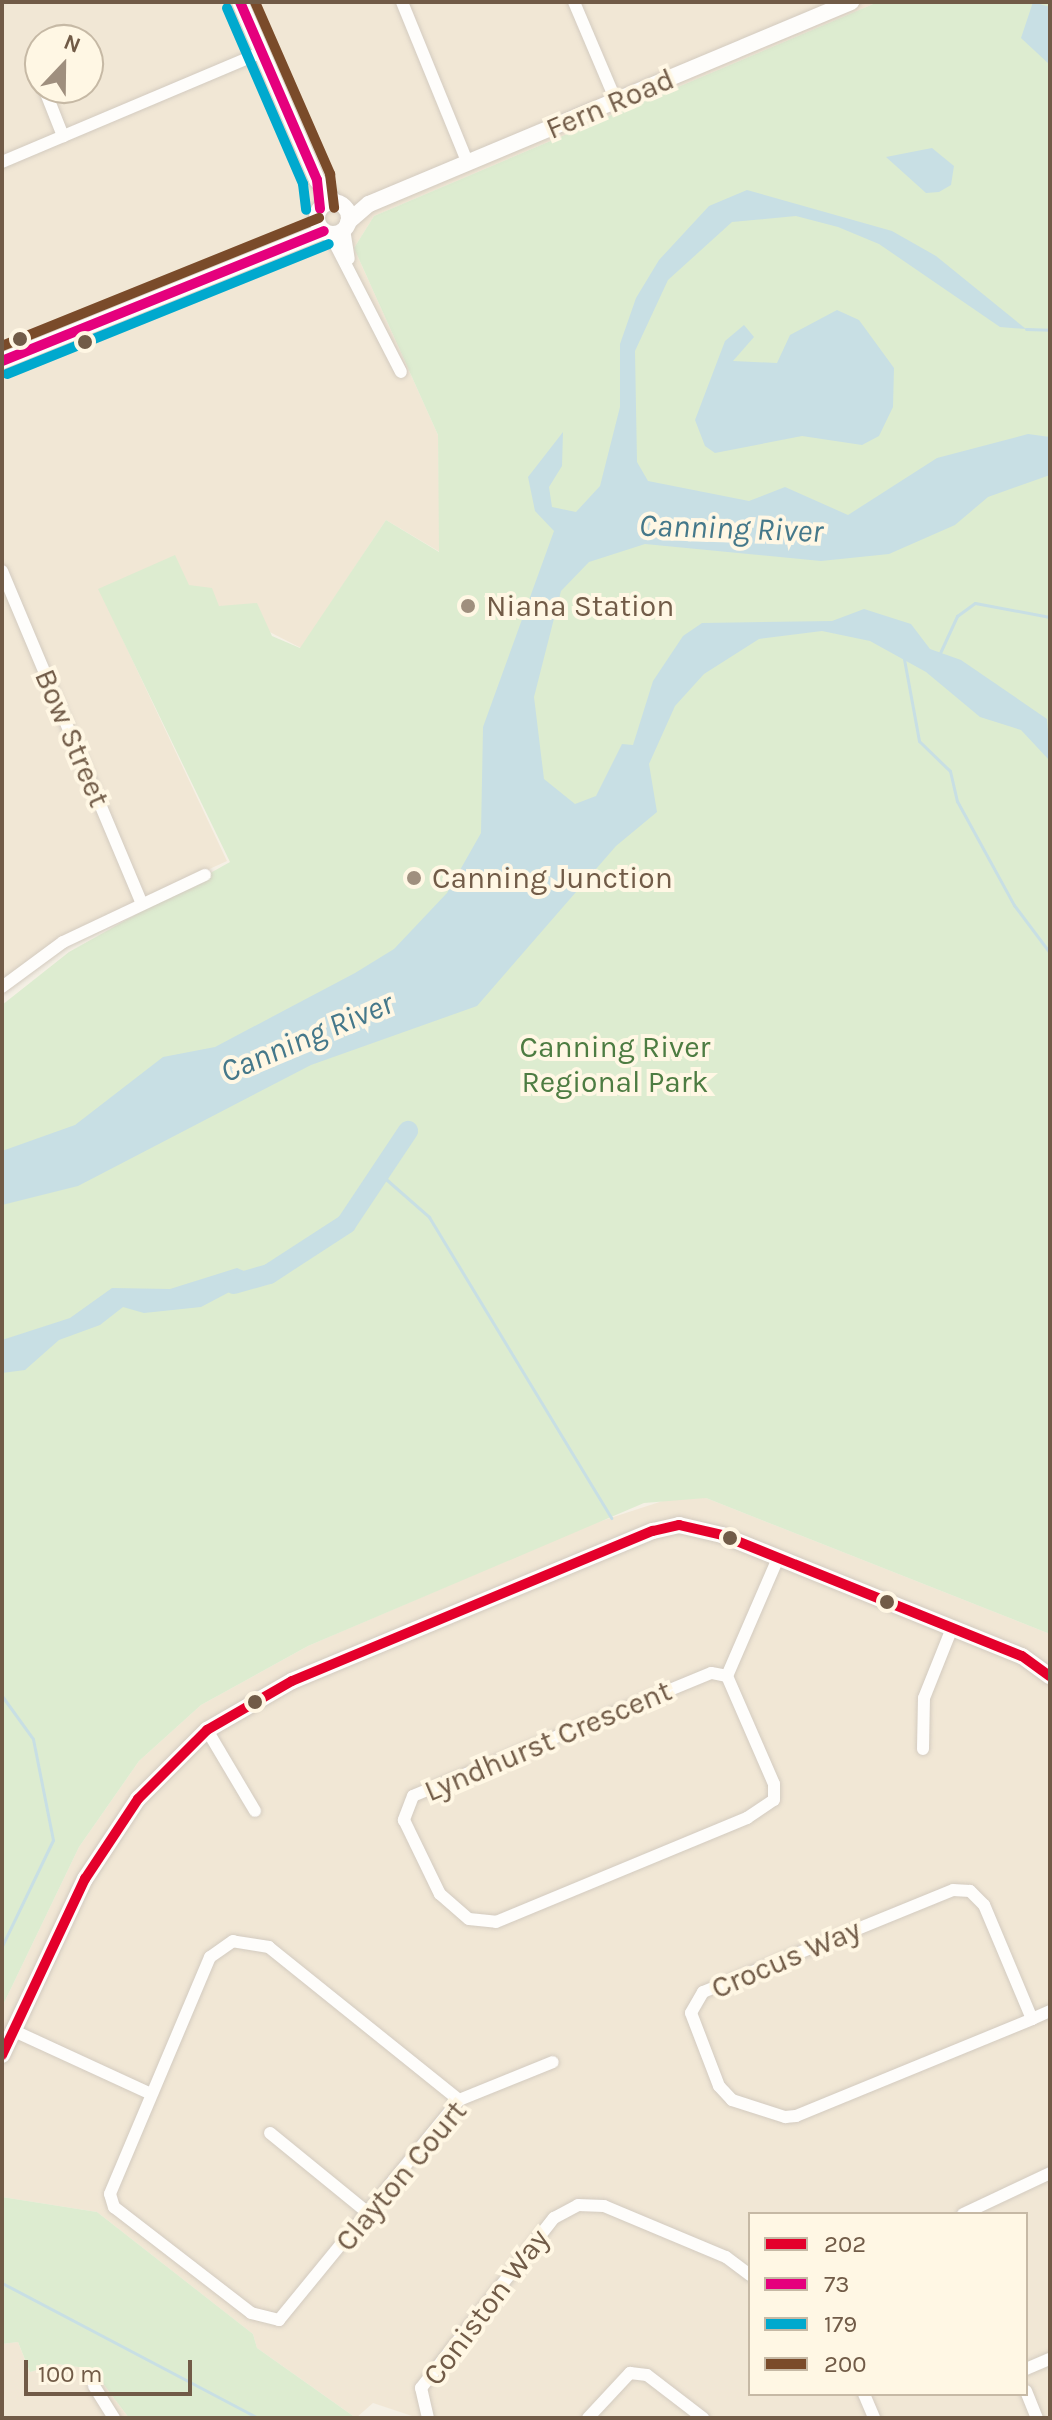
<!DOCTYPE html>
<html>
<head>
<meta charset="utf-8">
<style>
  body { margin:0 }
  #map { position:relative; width:1052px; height:2420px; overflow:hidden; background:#f5f0e5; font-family:Karla,sans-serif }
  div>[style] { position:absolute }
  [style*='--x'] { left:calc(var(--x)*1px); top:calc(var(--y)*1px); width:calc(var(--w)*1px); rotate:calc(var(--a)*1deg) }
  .residential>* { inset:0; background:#f1e7d5 }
  .green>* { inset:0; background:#ddecd0 }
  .water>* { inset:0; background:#c8dfe4 }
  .stream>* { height:3px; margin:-1.5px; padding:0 1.5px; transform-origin:1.5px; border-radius:1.5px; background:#c8dfe4 }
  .river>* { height:20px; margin:-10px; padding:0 10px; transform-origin:10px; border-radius:10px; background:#c8dfe4 }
  .roads { filter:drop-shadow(0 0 2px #d3cbc0) drop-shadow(0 0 2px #d3cbc0) }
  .street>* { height:12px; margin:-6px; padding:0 6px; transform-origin:6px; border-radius:6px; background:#fefdfb }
  .secondary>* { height:16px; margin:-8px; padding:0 8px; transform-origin:8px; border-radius:8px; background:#fefdfb }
  .secondary>.ring { margin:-8px; padding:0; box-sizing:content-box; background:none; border:16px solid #fefdfb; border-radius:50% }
  .bus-1>* { height:10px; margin:-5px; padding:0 5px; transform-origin:5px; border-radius:5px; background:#e4002b }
  .bus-2>* { height:10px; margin:-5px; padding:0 5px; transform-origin:5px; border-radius:5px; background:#e5007d }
  .bus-3>* { height:10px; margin:-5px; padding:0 5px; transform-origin:5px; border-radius:5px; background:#00a9ce }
  .bus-4>* { height:10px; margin:-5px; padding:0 5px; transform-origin:5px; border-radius:5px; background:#7a4b2a }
  .dots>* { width:22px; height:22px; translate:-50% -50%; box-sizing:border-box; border:4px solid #fff7e4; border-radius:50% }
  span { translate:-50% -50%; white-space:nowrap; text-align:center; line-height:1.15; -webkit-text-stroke:8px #fff7e4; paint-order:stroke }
  .street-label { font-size:30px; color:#715b47 }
  .poi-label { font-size:30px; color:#715b47 }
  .left { translate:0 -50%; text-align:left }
  .park-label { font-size:30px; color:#4d7c42 }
  .water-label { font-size:32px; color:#45788a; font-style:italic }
  .frame { position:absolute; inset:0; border:4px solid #715b47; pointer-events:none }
  .legend { position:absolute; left:748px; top:2212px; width:280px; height:184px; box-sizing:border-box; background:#fff7e4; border:2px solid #c6b9a5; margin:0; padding:10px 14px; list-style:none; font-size:24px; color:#715b47 }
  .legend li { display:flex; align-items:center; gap:16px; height:40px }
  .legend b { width:40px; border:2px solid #c6b9a5 }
  .north { position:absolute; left:24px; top:24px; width:80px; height:80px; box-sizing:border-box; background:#fff7e4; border:2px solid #c6b9a5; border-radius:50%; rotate:22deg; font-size:22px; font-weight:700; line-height:32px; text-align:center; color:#715b47 }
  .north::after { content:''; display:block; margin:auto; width:28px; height:36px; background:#9f8f7e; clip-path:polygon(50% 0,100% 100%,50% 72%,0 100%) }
  .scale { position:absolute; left:24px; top:2360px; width:168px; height:36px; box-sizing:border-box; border:4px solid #715b47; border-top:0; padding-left:10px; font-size:24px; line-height:28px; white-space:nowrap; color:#715b47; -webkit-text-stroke:6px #fff7e4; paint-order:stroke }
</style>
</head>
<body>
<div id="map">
  <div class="residential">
    <div style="clip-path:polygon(evenodd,2px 2px,878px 2px,374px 216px,354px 248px,438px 435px,440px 552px,386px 520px,301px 648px,219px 606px,99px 589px,227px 861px,62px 936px,2px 981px,2px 2px,40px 40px,88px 40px,88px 88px,40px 88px,40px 40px)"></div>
    <div style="clip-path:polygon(evenodd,681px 1495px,706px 1498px,1050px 1634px,1050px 2418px,418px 2418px,373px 2403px,356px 2418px,257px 2348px,253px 2334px,97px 2212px,2px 2197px,2px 2007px,79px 1847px,139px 1761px,201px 1705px,308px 1646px,592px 1524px,681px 1495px,750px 2214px,1026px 2214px,1026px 2394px,750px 2394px,750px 2214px)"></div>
    <div style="clip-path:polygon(18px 2342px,30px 2372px,58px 2364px,92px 2369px,129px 2418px,2px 2418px,2px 2344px)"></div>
  </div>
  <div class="green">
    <div style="clip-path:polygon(878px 2px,1050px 2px,1050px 1634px,706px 1498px,644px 1503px,308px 1646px,201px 1705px,139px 1761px,79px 1847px,2px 2007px,2px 1005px,69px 952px,230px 862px,98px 589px,175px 555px,189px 585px,212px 588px,219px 606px,257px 603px,272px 636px,300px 648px,386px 520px,439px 552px,438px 435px,354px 248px,374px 216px)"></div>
    <div style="clip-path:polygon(2px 2197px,97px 2212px,253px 2334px,257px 2348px,356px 2418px,129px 2418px,92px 2369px,58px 2364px,30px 2372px,18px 2342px,2px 2344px)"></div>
  </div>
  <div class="water">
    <div style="clip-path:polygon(1033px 2px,1050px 7px,1050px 65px,1021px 38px)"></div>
    <div style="clip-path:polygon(932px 148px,954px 166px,951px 185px,939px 192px,926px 193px,886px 157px)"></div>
    <div style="clip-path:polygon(747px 190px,892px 231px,936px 256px,1026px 329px,1000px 327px,879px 244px,838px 227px,796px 216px,732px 222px,668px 280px,635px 351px,637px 462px,648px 481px,749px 501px,785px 487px,848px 515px,937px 458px,1028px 434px,1050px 437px,1050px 475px,988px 497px,955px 525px,889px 554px,821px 561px,645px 544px,589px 562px,561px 591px,534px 697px,544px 779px,575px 804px,596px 796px,622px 744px,633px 745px,653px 681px,683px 636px,702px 623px,832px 621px,864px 609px,911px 624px,930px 649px,961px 660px,1047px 719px,1050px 761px,1021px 730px,980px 717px,926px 672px,870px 641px,822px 631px,759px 639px,704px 674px,675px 706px,649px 764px,657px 812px,616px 846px,477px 1006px,311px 1065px,78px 1186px,2px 1205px,2px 1151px,75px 1125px,163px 1057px,215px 1047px,355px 973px,394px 949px,447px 893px,481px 833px,483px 727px,554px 531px,535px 511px,528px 477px,563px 432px,562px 466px,549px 487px,552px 507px,576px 512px,600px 486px,620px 407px,620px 344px,636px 298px,659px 260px,709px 206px)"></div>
    <div style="clip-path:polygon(837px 310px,859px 320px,894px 368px,893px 407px,879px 436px,862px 445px,802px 436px,715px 453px,705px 446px,695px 420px,725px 341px,744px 325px,754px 337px,733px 361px,777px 363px,790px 335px)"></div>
    <div style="clip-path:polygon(237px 1268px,258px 1277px,201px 1307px,144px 1313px,123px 1307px,100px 1325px,59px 1340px,25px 1370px,2px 1373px,2px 1340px,70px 1318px,112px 1288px,170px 1289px)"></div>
  </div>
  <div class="stream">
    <div style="--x:1050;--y:278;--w:3;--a:90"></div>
    <div style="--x:1026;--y:329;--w:24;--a:2"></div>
    <div style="--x:940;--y:653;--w:41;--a:-65.3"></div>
    <div style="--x:957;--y:616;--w:22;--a:-36"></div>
    <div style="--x:975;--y:603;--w:76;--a:10.6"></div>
    <div style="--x:904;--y:659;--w:83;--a:79.6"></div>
    <div style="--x:919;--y:741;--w:43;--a:44.1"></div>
    <div style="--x:950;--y:771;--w:31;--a:77"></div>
    <div style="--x:957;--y:801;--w:119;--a:61.3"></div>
    <div style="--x:1014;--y:905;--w:60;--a:53.1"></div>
    <div style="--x:379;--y:1173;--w:67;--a:41.3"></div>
    <div style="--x:429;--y:1217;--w:352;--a:58.8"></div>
    <div style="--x:2;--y:1442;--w:27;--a:90"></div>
    <div style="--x:2;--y:1696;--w:53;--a:54.2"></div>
    <div style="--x:33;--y:1739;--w:103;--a:78.8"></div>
    <div style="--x:53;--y:1840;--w:118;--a:115.7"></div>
    <div style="--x:2;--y:2283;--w:289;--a:27.8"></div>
  </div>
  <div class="river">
    <div style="--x:234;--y:1284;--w:36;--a:-16"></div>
    <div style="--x:269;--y:1274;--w:92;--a:-33"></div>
    <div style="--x:346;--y:1224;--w:112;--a:-56.3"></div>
  </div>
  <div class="roads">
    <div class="street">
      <div style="--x:402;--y:2;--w:175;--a:67.8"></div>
      <div style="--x:574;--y:2;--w:108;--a:67"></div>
      <div style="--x:37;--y:61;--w:14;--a:78"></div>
      <div style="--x:44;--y:88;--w:52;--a:68.4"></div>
      <div style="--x:2;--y:162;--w:282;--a:-22.9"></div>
      <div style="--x:344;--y:229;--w:30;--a:81"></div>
      <div style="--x:330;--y:234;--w:155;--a:62.8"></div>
      <div style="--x:2;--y:571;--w:361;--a:67.2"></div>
      <div style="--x:2;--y:987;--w:76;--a:-36.4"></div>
      <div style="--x:63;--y:942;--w:157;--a:-25.3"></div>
      <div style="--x:727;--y:1676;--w:16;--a:-169"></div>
      <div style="--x:711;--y:1673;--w:322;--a:157.6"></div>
      <div style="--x:413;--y:1796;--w:26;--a:111"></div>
      <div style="--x:404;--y:1820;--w:82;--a:64.1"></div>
      <div style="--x:440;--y:1894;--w:38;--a:41"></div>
      <div style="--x:469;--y:1919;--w:27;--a:6"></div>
      <div style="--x:496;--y:1922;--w:272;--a:-22.5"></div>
      <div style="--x:747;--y:1818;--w:32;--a:-34"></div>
      <div style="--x:774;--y:1800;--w:16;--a:-90"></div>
      <div style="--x:774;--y:1784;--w:118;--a:-113.5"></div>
      <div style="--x:727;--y:1676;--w:129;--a:-66.6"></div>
      <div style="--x:207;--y:1730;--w:94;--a:59.3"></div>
      <div style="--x:923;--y:1749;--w:51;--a:-88.9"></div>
      <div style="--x:924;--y:1698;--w:75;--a:-68.2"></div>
      <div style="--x:1032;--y:2019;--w:124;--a:-112.8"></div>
      <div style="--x:984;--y:1905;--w:20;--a:-135"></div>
      <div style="--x:970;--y:1891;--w:17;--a:-177"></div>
      <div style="--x:953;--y:1890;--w:270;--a:157.8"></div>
      <div style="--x:703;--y:1992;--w:24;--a:120"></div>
      <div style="--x:691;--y:2013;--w:78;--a:69"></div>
      <div style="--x:719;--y:2086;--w:19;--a:47"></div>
      <div style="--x:732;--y:2100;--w:56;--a:17.8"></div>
      <div style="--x:785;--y:2117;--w:11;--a:-5"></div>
      <div style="--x:796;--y:2116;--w:255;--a:-22.3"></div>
      <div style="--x:1032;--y:2019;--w:20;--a:-24"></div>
      <div style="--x:12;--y:2030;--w:151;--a:24.7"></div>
      <div style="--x:459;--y:2100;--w:244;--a:-141.2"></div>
      <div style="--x:269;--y:1947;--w:36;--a:-171"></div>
      <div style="--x:233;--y:1941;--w:28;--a:145"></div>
      <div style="--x:210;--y:1957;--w:257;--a:112.9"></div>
      <div style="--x:110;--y:2194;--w:14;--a:73"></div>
      <div style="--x:114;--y:2207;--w:173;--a:37.7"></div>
      <div style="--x:251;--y:2313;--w:29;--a:14"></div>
      <div style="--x:279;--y:2320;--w:284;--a:-50.7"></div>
      <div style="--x:459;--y:2100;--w:101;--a:-22"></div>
      <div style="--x:270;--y:2133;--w:125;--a:39.2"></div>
      <div style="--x:963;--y:2214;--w:96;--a:-25.2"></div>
      <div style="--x:1026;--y:2369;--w:26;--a:-23"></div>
      <div style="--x:94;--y:2386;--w:38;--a:58"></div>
      <div style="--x:1026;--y:2391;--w:29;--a:68"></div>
      <div style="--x:864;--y:2394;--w:26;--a:67"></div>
      <div style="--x:428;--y:2418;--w:31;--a:-103"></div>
      <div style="--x:421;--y:2388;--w:216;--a:-52"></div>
      <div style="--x:554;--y:2218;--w:27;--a:-28"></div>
      <div style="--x:578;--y:2205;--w:26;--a:2"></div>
      <div style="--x:604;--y:2206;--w:132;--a:22.7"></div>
      <div style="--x:726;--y:2257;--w:30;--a:37"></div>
      <div style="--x:588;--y:2418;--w:62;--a:-47"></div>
      <div style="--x:630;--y:2373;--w:17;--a:7"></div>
      <div style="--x:647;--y:2375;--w:71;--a:37.5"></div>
    </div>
    <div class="secondary">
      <div style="--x:240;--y:2;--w:194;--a:66.6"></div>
      <div style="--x:317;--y:180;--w:29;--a:52"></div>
      <div class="ring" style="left:317px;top:202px;width:16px;height:16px"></div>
      <div style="--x:348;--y:222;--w:28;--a:-41"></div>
      <div style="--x:369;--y:204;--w:523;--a:-22.74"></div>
      <div style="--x:2;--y:361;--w:347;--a:-22"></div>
      <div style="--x:2;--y:2055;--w:195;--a:-64.8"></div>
      <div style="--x:85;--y:1879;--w:96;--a:-56.5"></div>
      <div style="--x:138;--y:1799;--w:98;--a:-45"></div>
      <div style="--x:207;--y:1730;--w:98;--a:-30"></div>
      <div style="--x:292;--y:1681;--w:391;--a:-22.6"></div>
      <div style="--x:653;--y:1531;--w:27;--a:-13"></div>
      <div style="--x:679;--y:1525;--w:44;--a:13.1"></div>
      <div style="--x:722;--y:1535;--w:323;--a:22"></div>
      <div style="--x:1022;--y:1656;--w:34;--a:36"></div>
    </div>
  </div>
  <div class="bus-1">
    <div style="--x:2;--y:2055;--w:195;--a:-64.8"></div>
    <div style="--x:85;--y:1879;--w:96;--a:-56.5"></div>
    <div style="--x:138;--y:1799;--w:98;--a:-45"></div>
    <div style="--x:207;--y:1730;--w:98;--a:-30"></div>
    <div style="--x:292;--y:1681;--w:391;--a:-22.6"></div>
    <div style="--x:653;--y:1531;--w:27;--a:-13"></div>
    <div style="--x:679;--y:1525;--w:44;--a:13.1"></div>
    <div style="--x:722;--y:1535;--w:323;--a:22"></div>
    <div style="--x:1022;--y:1656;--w:34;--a:36"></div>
  </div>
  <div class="bus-2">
    <div style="--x:240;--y:2;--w:194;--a:66.6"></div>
    <div style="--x:317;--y:180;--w:29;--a:84"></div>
    <div style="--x:2;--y:361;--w:347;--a:-22"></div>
  </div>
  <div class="bus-3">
    <div style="--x:227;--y:8;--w:192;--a:66.6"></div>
    <div style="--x:303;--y:184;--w:26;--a:83"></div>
    <div style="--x:7;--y:374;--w:347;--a:-22"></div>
  </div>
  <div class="bus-4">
    <div style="--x:255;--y:2;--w:188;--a:66.4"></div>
    <div style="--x:330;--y:174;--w:34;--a:83"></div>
    <div style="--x:2;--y:346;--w:342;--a:-22"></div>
  </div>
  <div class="dots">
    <div style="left:20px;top:339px;background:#715b47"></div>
    <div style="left:85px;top:342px;background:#715b47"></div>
    <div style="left:468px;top:606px;background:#9f8f7e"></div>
    <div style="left:414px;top:878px;background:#9f8f7e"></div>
    <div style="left:730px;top:1538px;background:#715b47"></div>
    <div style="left:887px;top:1602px;background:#715b47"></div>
    <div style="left:255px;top:1702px;background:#715b47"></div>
  </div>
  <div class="street-label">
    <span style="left:610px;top:104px;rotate:-23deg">Fern Road</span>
    <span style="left:72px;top:738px;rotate:67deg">Bow Street</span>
    <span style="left:548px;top:1741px;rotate:-23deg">Lyndhurst Crescent</span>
    <span style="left:786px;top:1959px;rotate:-23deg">Crocus Way</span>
    <span style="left:401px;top:2176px;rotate:-50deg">Clayton Court</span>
    <span style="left:486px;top:2307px;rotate:-53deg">Coniston Way</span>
  </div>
  <div class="poi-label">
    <span class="left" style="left:486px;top:606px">Niana Station</span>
    <span class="left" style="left:432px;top:878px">Canning Junction</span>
  </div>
  <div class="park-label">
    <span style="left:615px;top:1064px">Canning River<br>Regional Park</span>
  </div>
  <div class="water-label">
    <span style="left:731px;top:529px;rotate:2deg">Canning River</span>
    <span style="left:307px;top:1038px;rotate:-23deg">Canning River</span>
  </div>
  <div class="frame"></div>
  <ul class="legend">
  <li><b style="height:10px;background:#e4002b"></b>202</li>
  <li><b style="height:10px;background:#e5007d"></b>73</li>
  <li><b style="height:10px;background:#00a9ce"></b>179</li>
  <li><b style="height:10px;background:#7a4b2a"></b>200</li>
  </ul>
  <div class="north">N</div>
  <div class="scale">100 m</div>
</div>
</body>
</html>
